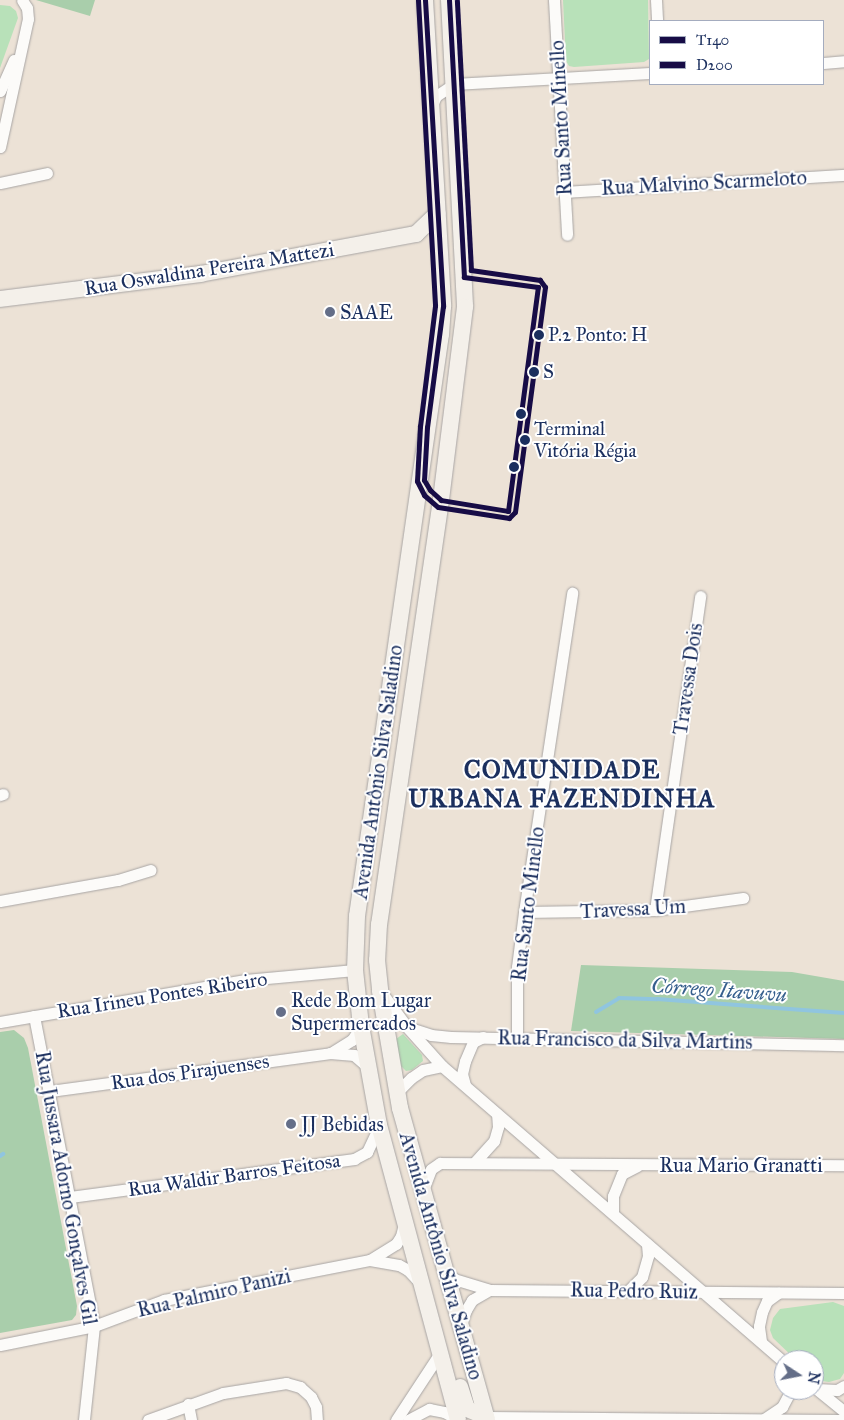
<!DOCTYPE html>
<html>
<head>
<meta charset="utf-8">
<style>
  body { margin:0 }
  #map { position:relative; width:844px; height:1420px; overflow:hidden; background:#ece2d6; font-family:"IM FELL Great Primer",serif }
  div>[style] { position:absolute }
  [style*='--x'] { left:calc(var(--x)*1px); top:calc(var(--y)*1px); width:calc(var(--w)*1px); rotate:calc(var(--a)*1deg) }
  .green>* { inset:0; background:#b8e1b9 }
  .forest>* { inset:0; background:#a9ceab }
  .stream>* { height:4px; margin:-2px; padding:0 2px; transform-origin:2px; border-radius:2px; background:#90c5df }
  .roads { filter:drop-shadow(0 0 1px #a8a5a4) drop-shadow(0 0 1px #a8a5a4) }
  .street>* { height:11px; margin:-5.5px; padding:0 5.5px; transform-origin:5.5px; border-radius:5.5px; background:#fcfbf9 }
  .secondary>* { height:16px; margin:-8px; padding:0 8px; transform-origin:8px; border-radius:8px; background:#f4f0ea }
  .bus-1>* { height:5px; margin:-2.5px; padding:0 2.5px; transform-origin:2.5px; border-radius:2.5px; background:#170c46 }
  .bus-2>* { height:5px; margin:-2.5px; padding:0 2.5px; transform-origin:2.5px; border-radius:2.5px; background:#170c46 }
  .dots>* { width:14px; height:14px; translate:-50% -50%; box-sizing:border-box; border:2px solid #fff; border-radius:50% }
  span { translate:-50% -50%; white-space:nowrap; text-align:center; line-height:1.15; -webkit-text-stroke:4px #fff; paint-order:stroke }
  .bus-label { font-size:19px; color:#1b2f5e }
  .left { translate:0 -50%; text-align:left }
  .street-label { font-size:20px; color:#1b2f5e }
  .poi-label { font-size:20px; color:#1b2f5e }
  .water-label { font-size:21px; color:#365f8d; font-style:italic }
  .district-label { font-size:25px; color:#1b2f5e; font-weight:700; letter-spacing:1px }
  .legend { position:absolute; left:649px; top:20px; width:175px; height:65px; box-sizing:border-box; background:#fff; border:1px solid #a4acbf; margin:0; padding:6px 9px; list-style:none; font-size:15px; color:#1b2f5e }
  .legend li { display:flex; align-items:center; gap:10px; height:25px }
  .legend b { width:25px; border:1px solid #a4acbf }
  .north { position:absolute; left:774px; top:1350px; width:50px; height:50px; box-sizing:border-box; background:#fff; border:1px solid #a4acbf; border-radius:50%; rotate:101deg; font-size:14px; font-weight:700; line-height:20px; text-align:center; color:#1b2f5e }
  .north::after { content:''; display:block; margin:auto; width:18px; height:22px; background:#646e88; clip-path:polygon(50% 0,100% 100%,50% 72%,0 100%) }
</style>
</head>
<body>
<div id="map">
  <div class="green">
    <div style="clip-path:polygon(563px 0,648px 0,649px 59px,644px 62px,574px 67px,569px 66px,566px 61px)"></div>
    <div style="clip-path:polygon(0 5px,10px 6px,16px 11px,18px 18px,0 68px)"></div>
    <div style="clip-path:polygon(403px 1034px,422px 1055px,423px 1061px,412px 1070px,406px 1071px,400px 1065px,396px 1039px)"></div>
    <div style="clip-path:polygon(833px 1302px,844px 1306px,844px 1373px,840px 1379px,829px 1382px,822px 1381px,814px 1375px,814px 1360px,796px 1360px,773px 1338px,770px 1330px,773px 1318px,780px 1309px)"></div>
  </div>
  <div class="forest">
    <div style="clip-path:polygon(36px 0,95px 0,90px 16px)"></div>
    <div style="clip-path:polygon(581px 965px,792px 972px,844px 981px,844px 1039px,571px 1031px)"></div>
    <div style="clip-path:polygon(14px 1030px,24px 1038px,28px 1048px,77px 1306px,76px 1315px,72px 1320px,0 1333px,0 1032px)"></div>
  </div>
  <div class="stream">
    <div style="--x:596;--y:1012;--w:27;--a:-31"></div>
    <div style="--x:619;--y:998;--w:38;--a:2"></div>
    <div style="--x:657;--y:999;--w:188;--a:4.3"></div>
    <div style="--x:0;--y:1156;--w:4;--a:-34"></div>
  </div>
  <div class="roads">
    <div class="street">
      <div style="--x:554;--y:0;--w:235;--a:86.8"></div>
      <div style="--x:656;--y:0;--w:21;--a:87"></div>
      <div style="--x:823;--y:63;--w:21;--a:-5"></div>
      <div style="--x:0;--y:91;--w:34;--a:-66"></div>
      <div style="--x:432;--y:105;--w:10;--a:-66"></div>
      <div style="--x:436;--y:96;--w:22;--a:-34"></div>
      <div style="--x:454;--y:84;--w:196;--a:-3.2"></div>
      <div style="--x:0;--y:147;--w:131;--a:-77.7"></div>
      <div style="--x:28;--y:19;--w:11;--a:-95"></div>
      <div style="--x:27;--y:8;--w:9;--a:-122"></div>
      <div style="--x:0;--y:183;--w:48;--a:-12"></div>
      <div style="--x:565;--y:192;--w:280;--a:-3.5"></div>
      <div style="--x:0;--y:795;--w:3;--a:-18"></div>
      <div style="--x:0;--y:901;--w:120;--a:-10.1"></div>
      <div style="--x:118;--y:880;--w:34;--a:-17"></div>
      <div style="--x:655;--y:910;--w:317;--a:-81.8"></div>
      <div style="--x:524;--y:912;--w:131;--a:-0.9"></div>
      <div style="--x:655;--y:910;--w:89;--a:-7.8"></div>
      <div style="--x:382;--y:993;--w:42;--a:53.7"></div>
      <div style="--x:407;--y:1027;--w:52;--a:48.1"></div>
      <div style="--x:442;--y:1066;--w:452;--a:40.9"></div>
      <div style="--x:34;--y:1016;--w:316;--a:79"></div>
      <div style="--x:94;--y:1326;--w:95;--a:96.1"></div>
      <div style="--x:0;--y:1022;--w:249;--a:-9.7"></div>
      <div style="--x:245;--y:980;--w:110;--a:-5.2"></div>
      <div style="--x:410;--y:1028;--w:22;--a:18"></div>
      <div style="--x:431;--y:1035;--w:20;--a:6"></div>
      <div style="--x:451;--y:1037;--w:393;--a:1.2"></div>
      <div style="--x:517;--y:1038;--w:71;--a:-90"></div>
      <div style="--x:517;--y:967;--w:55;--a:-82.7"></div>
      <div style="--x:524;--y:912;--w:323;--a:-81.4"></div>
      <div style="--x:331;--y:1053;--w:25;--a:-32"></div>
      <div style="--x:352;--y:1040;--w:17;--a:-57"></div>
      <div style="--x:465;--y:1085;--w:11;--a:-105"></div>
      <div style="--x:462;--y:1074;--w:13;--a:-77"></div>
      <div style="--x:465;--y:1061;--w:21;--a:-67"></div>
      <div style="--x:473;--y:1042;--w:11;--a:-27"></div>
      <div style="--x:50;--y:1091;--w:283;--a:-7.7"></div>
      <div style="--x:330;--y:1053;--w:24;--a:5"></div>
      <div style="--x:354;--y:1055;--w:18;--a:41"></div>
      <div style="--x:397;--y:1092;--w:20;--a:-45"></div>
      <div style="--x:411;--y:1078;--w:14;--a:-34"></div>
      <div style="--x:423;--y:1070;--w:19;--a:-12"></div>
      <div style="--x:474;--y:1163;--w:30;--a:-48"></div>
      <div style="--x:494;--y:1141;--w:15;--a:-74"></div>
      <div style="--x:498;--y:1127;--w:13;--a:-94"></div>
      <div style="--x:423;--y:1190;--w:22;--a:-69"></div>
      <div style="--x:431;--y:1169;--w:11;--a:-34"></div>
      <div style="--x:440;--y:1163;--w:404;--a:0.3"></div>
      <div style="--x:70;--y:1197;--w:287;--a:-7.6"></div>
      <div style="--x:354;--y:1159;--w:15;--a:-28"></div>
      <div style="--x:367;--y:1152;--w:29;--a:-65"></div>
      <div style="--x:613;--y:1213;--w:17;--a:-90"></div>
      <div style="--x:613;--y:1196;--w:24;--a:-68"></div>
      <div style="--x:622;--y:1174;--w:17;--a:-28"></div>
      <div style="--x:370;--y:1260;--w:29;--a:10"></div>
      <div style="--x:399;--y:1265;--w:10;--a:29"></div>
      <div style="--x:408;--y:1270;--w:19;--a:47"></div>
      <div style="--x:447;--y:1271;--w:11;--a:49"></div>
      <div style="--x:454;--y:1279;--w:37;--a:17"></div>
      <div style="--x:489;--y:1290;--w:355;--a:0.5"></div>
      <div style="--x:628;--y:1291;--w:20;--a:-45"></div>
      <div style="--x:642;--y:1277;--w:22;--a:-74"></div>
      <div style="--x:648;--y:1256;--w:12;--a:-95"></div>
      <div style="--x:461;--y:1325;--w:16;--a:-72"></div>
      <div style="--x:466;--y:1310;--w:12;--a:-59"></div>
      <div style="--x:472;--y:1300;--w:20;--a:-30"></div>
      <div style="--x:761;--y:1341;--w:15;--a:-98"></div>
      <div style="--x:759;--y:1326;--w:14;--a:-78"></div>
      <div style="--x:762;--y:1312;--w:12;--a:-66"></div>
      <div style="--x:767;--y:1301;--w:14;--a:-36"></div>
      <div style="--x:0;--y:1345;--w:96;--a:-11.4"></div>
      <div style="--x:94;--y:1326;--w:75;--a:-20.4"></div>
      <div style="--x:164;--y:1300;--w:210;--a:-11"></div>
      <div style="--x:370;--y:1260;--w:31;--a:-32"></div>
      <div style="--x:396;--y:1244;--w:9;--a:-58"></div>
      <div style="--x:401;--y:1236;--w:12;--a:-76"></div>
      <div style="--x:814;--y:1387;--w:38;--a:39"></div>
      <div style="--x:817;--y:1389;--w:20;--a:3"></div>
      <div style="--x:837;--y:1390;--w:8;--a:-30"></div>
      <div style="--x:188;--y:1404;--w:16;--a:79"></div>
      <div style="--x:486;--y:1417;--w:354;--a:0.5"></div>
      <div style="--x:764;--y:1419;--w:22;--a:-34"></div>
      <div style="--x:782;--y:1407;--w:19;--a:-62"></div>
      <div style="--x:148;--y:1420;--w:80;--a:-19.8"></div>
      <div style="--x:223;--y:1393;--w:64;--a:-9"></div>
      <div style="--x:286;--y:1383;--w:15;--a:16"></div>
      <div style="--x:300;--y:1387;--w:15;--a:42"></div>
      <div style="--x:311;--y:1397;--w:11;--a:63"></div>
      <div style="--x:316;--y:1407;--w:13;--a:86"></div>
      <div style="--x:396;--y:1420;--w:80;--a:-56.7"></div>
      <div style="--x:408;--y:1420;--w:24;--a:-28"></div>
      <div style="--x:429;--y:1409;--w:15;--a:11"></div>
      <div style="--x:444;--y:1412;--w:15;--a:28"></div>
    </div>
    <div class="secondary">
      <div style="--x:425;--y:0;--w:307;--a:86.6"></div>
      <div style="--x:443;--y:306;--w:28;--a:94"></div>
      <div style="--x:441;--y:334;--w:588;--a:98.21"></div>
      <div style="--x:357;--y:916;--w:54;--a:92.1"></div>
      <div style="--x:355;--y:970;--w:56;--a:83.9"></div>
      <div style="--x:361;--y:1026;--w:101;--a:79.7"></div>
      <div style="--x:379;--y:1125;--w:305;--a:75"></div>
      <div style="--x:449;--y:0;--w:307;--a:87"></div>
      <div style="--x:465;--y:307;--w:194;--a:97.1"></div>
      <div style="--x:441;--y:500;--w:429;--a:98.3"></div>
      <div style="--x:379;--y:924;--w:36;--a:93"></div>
      <div style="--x:377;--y:960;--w:31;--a:84"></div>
      <div style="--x:380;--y:991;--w:119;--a:80.3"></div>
      <div style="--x:400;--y:1108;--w:324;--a:74.4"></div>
      <div style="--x:0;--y:299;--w:202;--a:-7.1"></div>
      <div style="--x:200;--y:274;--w:220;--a:-10.5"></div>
      <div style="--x:416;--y:234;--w:30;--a:-44"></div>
      <div style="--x:460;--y:1387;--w:23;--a:72"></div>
      <div style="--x:467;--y:1409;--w:21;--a:23"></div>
    </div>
  </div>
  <div class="bus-1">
    <div style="--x:425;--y:0;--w:307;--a:86.6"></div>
    <div style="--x:443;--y:306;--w:122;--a:97.5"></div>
    <div style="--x:427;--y:427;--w:53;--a:93.2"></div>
    <div style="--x:424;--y:480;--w:12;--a:59"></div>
    <div style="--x:430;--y:490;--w:15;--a:42"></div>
    <div style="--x:441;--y:500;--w:68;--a:9.3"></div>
    <div style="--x:508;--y:511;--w:226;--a:-82.4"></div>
    <div style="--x:538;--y:287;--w:75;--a:-172.3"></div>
    <div style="--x:464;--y:277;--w:277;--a:-93.1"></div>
  </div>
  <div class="bus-2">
    <div style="--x:418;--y:0;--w:306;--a:86.8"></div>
    <div style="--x:435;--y:306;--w:121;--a:97.1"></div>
    <div style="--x:420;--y:426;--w:55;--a:93.1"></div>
    <div style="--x:417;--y:481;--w:16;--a:63"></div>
    <div style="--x:424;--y:495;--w:18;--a:41"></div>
    <div style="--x:438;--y:507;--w:72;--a:8.8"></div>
    <div style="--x:509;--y:518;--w:8;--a:-45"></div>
    <div style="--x:515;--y:512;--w:227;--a:-82.4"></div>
    <div style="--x:545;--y:287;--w:9;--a:-126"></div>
    <div style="--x:540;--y:280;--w:70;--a:-171.8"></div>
    <div style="--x:471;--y:270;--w:270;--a:-93"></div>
  </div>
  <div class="dots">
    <div style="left:330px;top:312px;background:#646e88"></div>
    <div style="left:539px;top:335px;background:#1b2f5e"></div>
    <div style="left:534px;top:372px;background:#1b2f5e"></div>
    <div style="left:521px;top:414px;background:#1b2f5e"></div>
    <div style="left:525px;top:440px;background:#1b2f5e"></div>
    <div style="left:514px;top:467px;background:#1b2f5e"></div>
    <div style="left:281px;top:1012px;background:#646e88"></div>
    <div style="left:291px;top:1124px;background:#646e88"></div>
  </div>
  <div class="bus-label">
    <span class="left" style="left:548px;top:335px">P.2 Ponto: H</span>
    <span class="left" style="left:543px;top:372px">S</span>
    <span class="left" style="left:534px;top:440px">Terminal<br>Vitória Régia</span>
  </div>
  <div class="street-label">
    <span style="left:561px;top:118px;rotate:-93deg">Rua Santo Minello</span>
    <span style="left:704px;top:183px;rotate:-3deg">Rua Malvino Scarmeloto</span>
    <span style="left:209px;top:269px;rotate:-9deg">Rua Oswaldina Pereira Mattezi</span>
    <span style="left:688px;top:679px;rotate:-82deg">Travessa Dois</span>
    <span style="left:378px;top:772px;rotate:-82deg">Avenida Antônio Silva Saladino</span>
    <span style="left:528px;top:904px;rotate:-83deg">Rua Santo Minello</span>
    <span style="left:633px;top:909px;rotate:-3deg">Travessa Um</span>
    <span style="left:162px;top:995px;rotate:-9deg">Rua Irineu Pontes Ribeiro</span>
    <span style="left:625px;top:1040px;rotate:1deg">Rua Francisco da Silva Martins</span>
    <span style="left:190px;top:1072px;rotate:-8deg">Rua dos Pirajuenses</span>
    <span style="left:741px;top:1165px">Rua Mario Granatti</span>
    <span style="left:234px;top:1175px;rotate:-8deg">Rua Waldir Barros Feitosa</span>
    <span style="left:66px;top:1188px;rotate:80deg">Rua Jussara Adorno Gonçalves Gil</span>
    <span style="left:441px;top:1256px;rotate:74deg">Avenida Antônio Silva Saladino</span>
    <span style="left:634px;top:1291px;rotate:1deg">Rua Pedro Ruiz</span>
    <span style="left:214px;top:1293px;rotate:-13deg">Rua Palmiro Panizi</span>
  </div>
  <div class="poi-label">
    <span class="left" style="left:340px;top:312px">SAAE</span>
    <span class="left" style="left:291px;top:1012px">Rede Bom Lugar<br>Supermercados</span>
    <span class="left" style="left:301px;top:1124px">JJ Bebidas</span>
  </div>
  <div class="water-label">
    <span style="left:719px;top:990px;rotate:4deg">Córrego Itavuvu</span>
  </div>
  <div class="district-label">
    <span style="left:562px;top:785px">COMUNIDADE<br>URBANA FAZENDINHA</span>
  </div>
  <ul class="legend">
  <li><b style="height:6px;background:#170c46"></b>T140</li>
  <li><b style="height:6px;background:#170c46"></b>D200</li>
  </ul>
  <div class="north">N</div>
</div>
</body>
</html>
